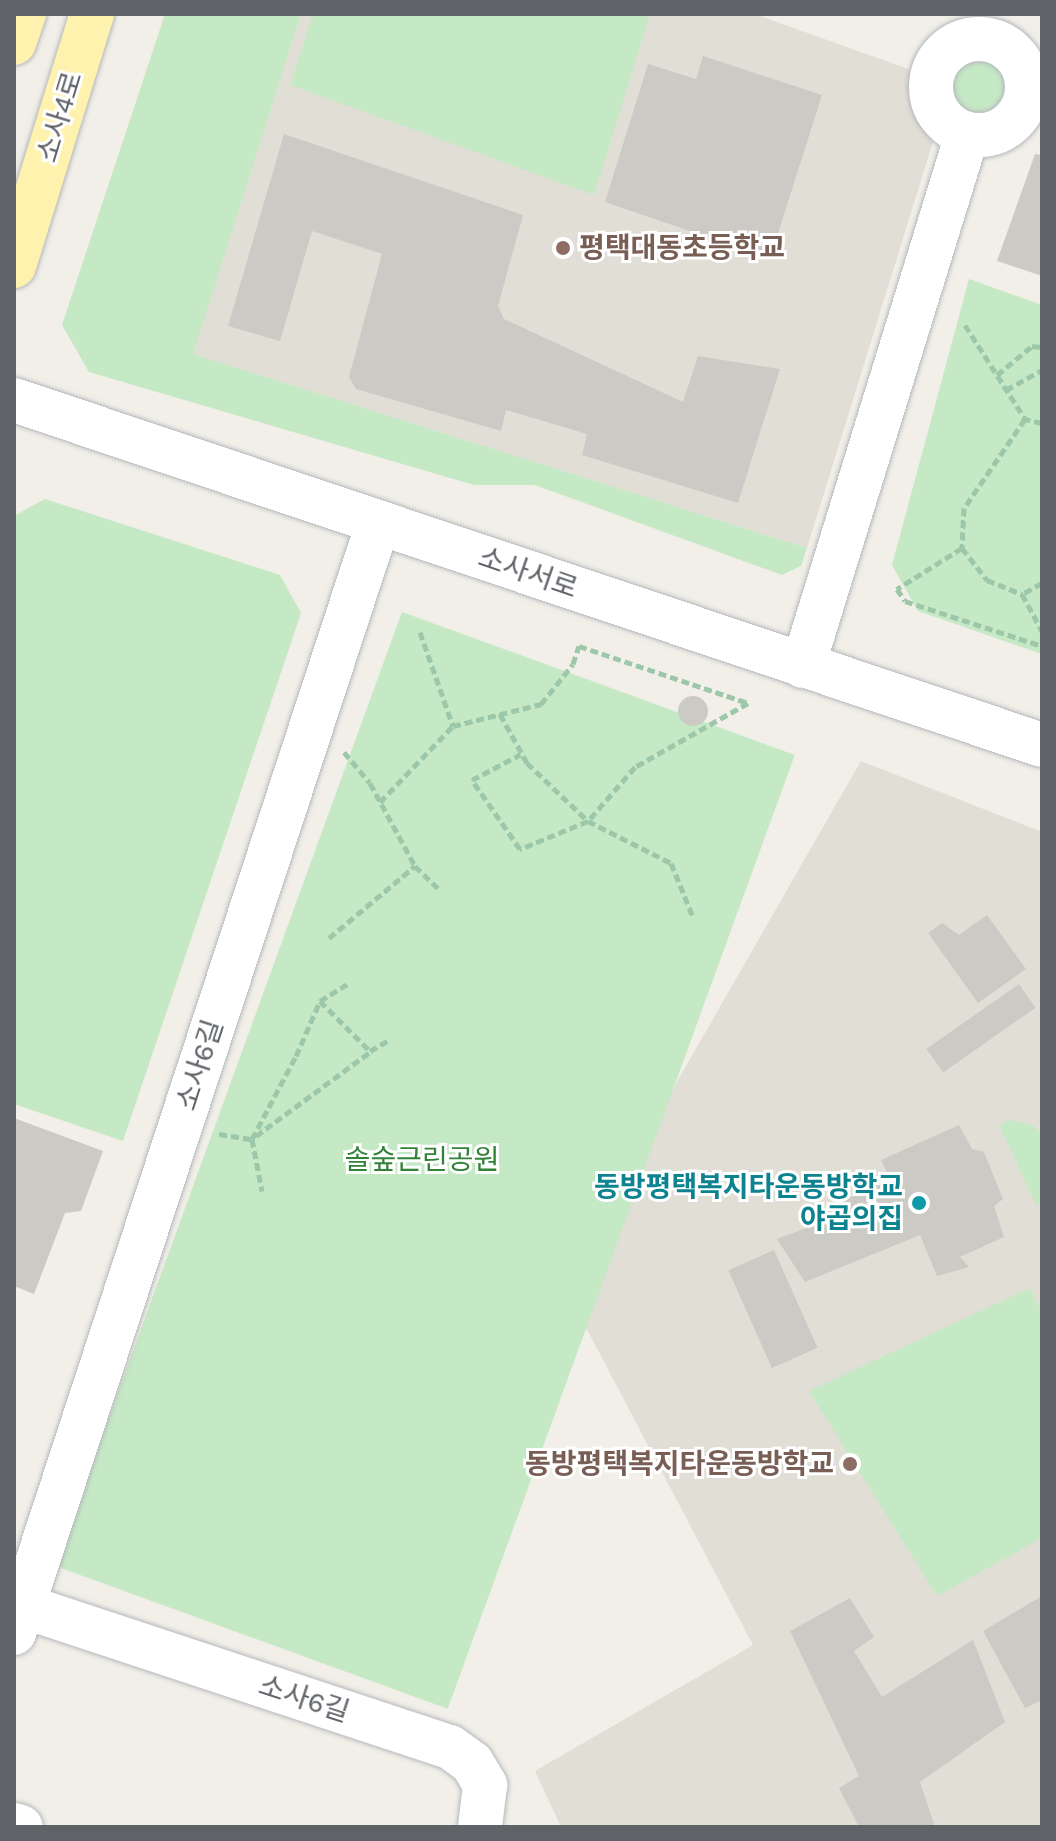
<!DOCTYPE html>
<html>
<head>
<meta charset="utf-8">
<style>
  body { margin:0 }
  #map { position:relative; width:1056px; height:1841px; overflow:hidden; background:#f1efe8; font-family:Karla,"Noto Sans KR",sans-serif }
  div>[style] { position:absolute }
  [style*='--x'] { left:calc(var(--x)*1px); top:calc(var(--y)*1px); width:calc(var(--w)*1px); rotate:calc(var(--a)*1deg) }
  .education>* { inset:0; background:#e1ded6 }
  .green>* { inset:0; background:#c5e8c5; transform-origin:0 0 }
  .round { border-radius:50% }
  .building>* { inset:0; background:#cccac5; transform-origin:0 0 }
  .path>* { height:5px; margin-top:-2.5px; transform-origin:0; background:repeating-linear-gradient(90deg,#9cc7a9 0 8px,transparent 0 12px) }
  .roads { filter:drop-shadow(0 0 2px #b5b8bc) drop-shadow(0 0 2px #b5b8bc) }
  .minor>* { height:44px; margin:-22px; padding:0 22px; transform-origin:22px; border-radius:22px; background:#fff }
  .minor>.ring { margin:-22px; padding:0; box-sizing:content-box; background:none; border:44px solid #fff; border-radius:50% }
  .major>* { height:44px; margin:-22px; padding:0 22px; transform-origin:22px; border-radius:22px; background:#fff2af }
  .dots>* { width:22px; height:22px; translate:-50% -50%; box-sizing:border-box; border:4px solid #fff; border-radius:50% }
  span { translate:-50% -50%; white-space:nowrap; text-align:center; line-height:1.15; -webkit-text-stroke:6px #fff; paint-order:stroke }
  .street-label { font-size:28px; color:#5f6368 }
  .education-label { font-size:28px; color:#785e54; font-weight:700 }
  .left { translate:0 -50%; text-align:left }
  .right { translate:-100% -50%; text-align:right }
  .park-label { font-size:28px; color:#348238 }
  .culture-label { font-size:28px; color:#0d838f; font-weight:700 }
  .frame { position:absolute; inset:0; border:16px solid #5f6368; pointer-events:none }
</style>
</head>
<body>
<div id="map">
  <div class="education">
    <div style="clip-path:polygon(301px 14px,754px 14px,914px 71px,912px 101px,923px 128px,933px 142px,807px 548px,192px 354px)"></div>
    <div style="clip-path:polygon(861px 761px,1042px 832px,1042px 1827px,561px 1827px,535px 1771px,753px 1645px,562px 1282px)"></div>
  </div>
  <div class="green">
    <div style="clip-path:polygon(165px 14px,301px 14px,193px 354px,807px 548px,801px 566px,782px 575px,535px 485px,474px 485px,89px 372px,62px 325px)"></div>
    <div style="clip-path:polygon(313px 14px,650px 14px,594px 195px,290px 85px)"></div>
    <div class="round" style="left:952px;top:59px;width:54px;height:54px"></div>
    <div style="clip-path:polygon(969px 279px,1042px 305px,1042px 654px,918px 611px,892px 565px)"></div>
    <div style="clip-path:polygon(45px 499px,280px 575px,301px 613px,123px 1141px,14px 1104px,14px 516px)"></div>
    <div style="left:402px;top:612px;width:418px;height:1015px;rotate:20deg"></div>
    <div style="clip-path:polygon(1009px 1120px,1033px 1125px,1042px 1134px,1042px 1201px,1036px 1205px,999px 1125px)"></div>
    <div style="clip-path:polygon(1030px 1288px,1042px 1314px,1042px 1538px,937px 1596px,809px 1391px)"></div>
  </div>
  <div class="building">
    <div style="clip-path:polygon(703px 56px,822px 95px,774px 246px,754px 253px,605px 202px,648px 64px,696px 79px)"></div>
    <div style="clip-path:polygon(284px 134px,523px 215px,498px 306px,504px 319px,683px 402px,698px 356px,780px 369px,738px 503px,582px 455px,587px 434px,506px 410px,501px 431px,356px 389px,349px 377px,382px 254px,312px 231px,280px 341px,228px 326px)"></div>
    <div style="clip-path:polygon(1035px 154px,1042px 155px,1042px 276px,997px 261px)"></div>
    <div class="round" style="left:678px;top:696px;width:30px;height:30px"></div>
    <div style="clip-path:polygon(987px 915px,1026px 969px,978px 1003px,928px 933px,942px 923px,959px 935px)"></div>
    <div style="left:1019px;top:984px;width:29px;height:113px;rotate:55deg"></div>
    <div style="clip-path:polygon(14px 1118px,103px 1151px,81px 1211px,65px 1213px,34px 1294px,14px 1286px)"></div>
    <div style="clip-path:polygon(959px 1125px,972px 1149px,984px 1152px,1003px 1199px,994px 1206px,1004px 1237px,960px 1257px,969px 1267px,937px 1276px,920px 1235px,805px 1282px,777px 1239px,817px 1224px,813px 1215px,890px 1179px,881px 1160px)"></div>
    <div style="left:774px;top:1250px;width:107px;height:50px;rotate:66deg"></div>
    <div style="clip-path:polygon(1042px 1596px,1042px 1700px,1025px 1708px,983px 1631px)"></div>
    <div style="clip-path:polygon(850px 1598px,874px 1637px,854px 1651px,882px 1697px,973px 1640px,1005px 1722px,920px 1782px,935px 1827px,859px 1827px,839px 1788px,859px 1776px,790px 1631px)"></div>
  </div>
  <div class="path">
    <div style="--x:965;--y:325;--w:112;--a:57.4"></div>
    <div style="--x:997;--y:375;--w:45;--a:-39.6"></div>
    <div style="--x:1032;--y:346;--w:10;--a:6"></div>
    <div style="--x:1006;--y:390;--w:41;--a:-29.1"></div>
    <div style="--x:1042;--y:423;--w:17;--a:-167"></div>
    <div style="--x:1025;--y:419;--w:108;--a:124.4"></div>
    <div style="--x:964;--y:508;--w:40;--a:92.9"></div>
    <div style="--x:962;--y:548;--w:77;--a:147.8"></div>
    <div style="--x:897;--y:589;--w:14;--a:56"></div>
    <div style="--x:905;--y:601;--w:144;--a:18.2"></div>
    <div style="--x:962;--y:548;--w:41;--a:52"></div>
    <div style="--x:987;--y:580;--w:38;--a:22"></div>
    <div style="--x:1042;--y:583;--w:23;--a:151"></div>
    <div style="--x:1022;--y:594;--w:42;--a:61.6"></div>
    <div style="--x:420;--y:632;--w:100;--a:70.7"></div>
    <div style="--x:500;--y:714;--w:56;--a:61.1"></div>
    <div style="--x:527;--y:763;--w:84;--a:43.6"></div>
    <div style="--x:588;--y:821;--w:93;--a:26.8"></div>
    <div style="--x:671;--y:863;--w:58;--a:67.8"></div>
    <div style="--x:344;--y:752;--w:40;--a:50"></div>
    <div style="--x:370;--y:783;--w:94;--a:61.5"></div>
    <div style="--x:380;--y:802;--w:105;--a:-46.2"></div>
    <div style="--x:453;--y:726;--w:91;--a:-14"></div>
    <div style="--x:541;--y:704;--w:51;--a:-51.3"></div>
    <div style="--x:573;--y:664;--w:19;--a:-72"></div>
    <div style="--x:579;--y:646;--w:178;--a:18.6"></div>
    <div style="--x:748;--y:703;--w:130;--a:150.5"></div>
    <div style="--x:635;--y:767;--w:72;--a:131"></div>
    <div style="--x:588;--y:821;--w:74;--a:157.6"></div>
    <div style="--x:520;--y:849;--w:84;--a:-124.8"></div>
    <div style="--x:472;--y:780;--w:55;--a:-28"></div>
    <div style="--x:329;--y:938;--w:112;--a:-39.9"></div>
    <div style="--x:415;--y:866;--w:33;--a:44"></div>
    <div style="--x:320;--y:1001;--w:32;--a:-32"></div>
    <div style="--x:219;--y:1134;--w:33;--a:9"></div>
    <div style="--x:252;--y:1139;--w:53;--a:79.1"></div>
    <div style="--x:256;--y:1136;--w:142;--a:-36.4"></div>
    <div style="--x:252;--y:1139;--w:94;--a:-62.1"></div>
    <div style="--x:296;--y:1056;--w:60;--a:-66.4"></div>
    <div style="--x:320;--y:1001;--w:71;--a:45"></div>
    <div style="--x:370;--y:1051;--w:22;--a:-30"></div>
  </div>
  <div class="roads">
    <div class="minor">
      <div class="ring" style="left:931px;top:39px;width:52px;height:52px"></div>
      <div style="--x:14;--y:400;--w:1084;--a:18.55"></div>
      <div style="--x:803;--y:666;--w:556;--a:-72.84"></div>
      <div style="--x:14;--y:1603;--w:459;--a:18.3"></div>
      <div style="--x:450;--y:1747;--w:27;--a:36"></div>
      <div style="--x:472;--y:1763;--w:26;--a:59"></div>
      <div style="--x:485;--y:1785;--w:42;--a:96.8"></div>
      <div style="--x:14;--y:1633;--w:1168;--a:-71.84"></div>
      <div style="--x:14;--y:1825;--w:7;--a:16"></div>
    </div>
    <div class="major">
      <div style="--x:14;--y:43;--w:31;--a:-71"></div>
      <div style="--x:14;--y:266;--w:264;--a:-72.8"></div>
    </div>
  </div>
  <div class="dots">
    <div style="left:563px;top:248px;background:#8d6e63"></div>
    <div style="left:919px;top:1203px;background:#0f9aa8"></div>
    <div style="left:850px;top:1464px;background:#8d6e63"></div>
  </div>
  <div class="street-label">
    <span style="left:60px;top:117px;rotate:-73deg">소사4로</span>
    <span style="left:528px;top:573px;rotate:19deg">소사서로</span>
    <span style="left:200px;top:1065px;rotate:-72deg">소사6길</span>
    <span style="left:304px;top:1699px;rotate:18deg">소사6길</span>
  </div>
  <div class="education-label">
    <span class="left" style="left:579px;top:248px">평택대동초등학교</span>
    <span class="right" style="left:834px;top:1464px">동방평택복지타운동방학교</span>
  </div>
  <div class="park-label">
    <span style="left:422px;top:1160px">솔숲근린공원</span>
  </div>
  <div class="culture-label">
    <span class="right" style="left:903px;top:1203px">동방평택복지타운동방학교<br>야곱의집</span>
  </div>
  <div class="frame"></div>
</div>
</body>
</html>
